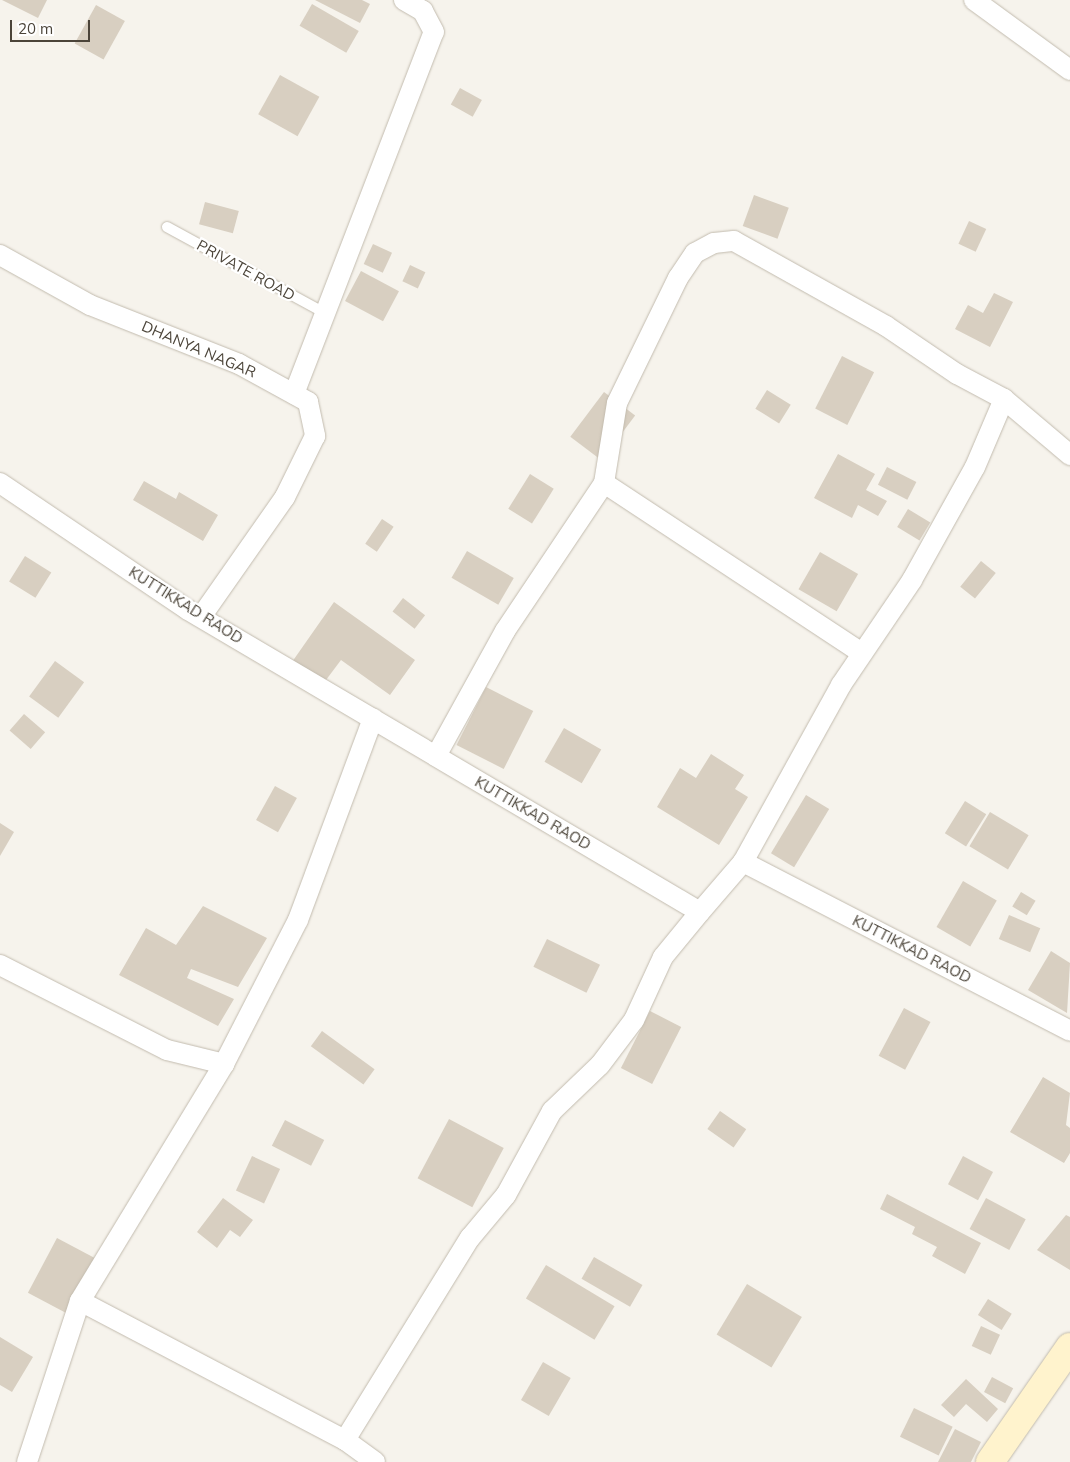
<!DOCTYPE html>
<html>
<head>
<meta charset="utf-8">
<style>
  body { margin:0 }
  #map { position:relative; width:1070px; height:1462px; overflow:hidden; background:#f6f3ec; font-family:Mulish,sans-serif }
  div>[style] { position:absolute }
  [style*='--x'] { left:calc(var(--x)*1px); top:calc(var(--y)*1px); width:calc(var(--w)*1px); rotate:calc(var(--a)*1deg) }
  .building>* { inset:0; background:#d8cfc1; transform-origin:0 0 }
  .roads { filter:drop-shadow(0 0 1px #c2bbae) drop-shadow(0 0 1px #c2bbae) }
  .service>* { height:10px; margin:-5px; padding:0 5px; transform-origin:5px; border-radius:5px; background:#fff }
  .minor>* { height:20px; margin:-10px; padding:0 10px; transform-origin:10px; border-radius:10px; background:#fff }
  .secondary>* { height:28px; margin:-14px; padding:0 14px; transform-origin:14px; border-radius:14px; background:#fff3cd }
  span { translate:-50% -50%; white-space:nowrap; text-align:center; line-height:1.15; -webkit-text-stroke:4.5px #fff; paint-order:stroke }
  .street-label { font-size:15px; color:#4b4439 }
  .scale { position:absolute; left:10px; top:20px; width:80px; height:22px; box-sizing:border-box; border:2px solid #4b4439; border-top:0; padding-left:6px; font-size:15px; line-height:18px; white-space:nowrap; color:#4b4439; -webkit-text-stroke:4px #fff; paint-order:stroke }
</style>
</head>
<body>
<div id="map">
  <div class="building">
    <div style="clip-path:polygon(2px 0,47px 0,38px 18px)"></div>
    <div style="clip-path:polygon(315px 0,362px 0,370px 4px,360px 23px)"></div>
    <div style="left:312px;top:4px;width:54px;height:25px;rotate:30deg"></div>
    <div style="left:96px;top:5px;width:33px;height:44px;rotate:29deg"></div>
    <div style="left:280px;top:75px;width:45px;height:45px;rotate:29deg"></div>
    <div style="left:460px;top:88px;width:25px;height:19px;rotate:29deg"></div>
    <div style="left:754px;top:195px;width:37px;height:33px;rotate:20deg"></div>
    <div style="left:205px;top:202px;width:35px;height:23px;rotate:15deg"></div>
    <div style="left:969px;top:221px;width:19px;height:25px;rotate:25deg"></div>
    <div style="left:373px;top:244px;width:21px;height:22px;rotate:25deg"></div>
    <div style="left:410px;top:265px;width:17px;height:18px;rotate:25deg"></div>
    <div style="left:361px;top:271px;width:43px;height:34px;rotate:28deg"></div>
    <div style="clip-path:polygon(994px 293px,1013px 302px,990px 347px,955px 329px,968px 305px,983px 313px)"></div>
    <div style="left:842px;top:356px;width:36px;height:59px;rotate:27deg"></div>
    <div style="left:767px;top:390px;width:28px;height:22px;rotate:32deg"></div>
    <div style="left:604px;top:392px;width:39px;height:56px;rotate:37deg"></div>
    <div style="clip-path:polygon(838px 454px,875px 474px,866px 490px,887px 501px,878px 516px,858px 505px,852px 518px,814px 498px)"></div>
    <div style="left:887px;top:467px;width:33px;height:20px;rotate:27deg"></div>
    <div style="left:530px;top:474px;width:28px;height:41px;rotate:32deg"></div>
    <div style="clip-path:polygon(144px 481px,176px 499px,179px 492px,218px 515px,203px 541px,133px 500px)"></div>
    <div style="left:908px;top:509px;width:26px;height:21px;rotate:31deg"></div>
    <div style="left:382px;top:519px;width:14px;height:30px;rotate:34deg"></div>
    <div style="left:467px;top:551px;width:54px;height:31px;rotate:30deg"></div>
    <div style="left:820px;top:552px;width:44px;height:43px;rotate:30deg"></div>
    <div style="left:25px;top:556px;width:31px;height:30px;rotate:32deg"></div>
    <div style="left:981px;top:561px;width:19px;height:33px;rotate:39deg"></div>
    <div style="left:403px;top:598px;width:28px;height:17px;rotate:38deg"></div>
    <div style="clip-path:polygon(334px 602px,415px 660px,390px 695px,341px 660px,323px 684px,292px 662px)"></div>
    <div style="left:55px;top:661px;width:36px;height:44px;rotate:36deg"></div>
    <div style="left:486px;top:687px;width:53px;height:65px;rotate:27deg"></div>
    <div style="left:24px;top:714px;width:28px;height:22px;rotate:41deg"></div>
    <div style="left:564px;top:728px;width:43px;height:39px;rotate:30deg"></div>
    <div style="clip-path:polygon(711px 754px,744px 775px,735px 789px,748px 797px,719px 845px,657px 807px,680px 768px,696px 778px)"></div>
    <div style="left:275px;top:786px;width:25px;height:39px;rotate:29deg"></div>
    <div style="left:806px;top:795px;width:27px;height:68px;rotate:31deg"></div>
    <div style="left:965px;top:801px;width:25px;height:38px;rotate:32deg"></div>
    <div style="left:990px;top:812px;width:45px;height:40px;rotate:31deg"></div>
    <div style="clip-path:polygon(0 823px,14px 832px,0 856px)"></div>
    <div style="left:963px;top:881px;width:39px;height:53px;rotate:30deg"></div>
    <div style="left:1021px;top:892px;width:17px;height:17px;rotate:31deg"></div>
    <div style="clip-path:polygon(203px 906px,267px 938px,238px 987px,191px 969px,187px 978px,234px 999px,218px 1026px,119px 975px,146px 928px,176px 945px)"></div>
    <div style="left:1009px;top:915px;width:34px;height:26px;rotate:23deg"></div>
    <div style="left:547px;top:939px;width:59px;height:31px;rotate:26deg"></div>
    <div style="clip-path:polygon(1051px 951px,1070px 963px,1067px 1013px,1028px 990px)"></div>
    <div style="left:904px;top:1008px;width:30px;height:54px;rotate:28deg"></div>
    <div style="left:650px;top:1011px;width:35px;height:64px;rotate:27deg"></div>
    <div style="left:322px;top:1031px;width:65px;height:19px;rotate:36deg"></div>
    <div style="clip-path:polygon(1043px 1077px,1070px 1093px,1066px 1125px,1070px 1128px,1070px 1153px,1064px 1163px,1010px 1132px)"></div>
    <div style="left:720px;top:1111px;width:32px;height:22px;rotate:35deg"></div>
    <div style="left:449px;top:1119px;width:62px;height:67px;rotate:28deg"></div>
    <div style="left:285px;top:1120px;width:44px;height:29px;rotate:27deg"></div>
    <div style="left:252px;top:1156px;width:31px;height:38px;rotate:25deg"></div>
    <div style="left:963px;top:1156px;width:34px;height:32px;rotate:28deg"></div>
    <div style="clip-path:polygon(887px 1194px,981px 1243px,965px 1274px,932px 1256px,937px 1247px,912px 1234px,915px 1227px,880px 1209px)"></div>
    <div style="clip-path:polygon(223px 1198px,253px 1220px,240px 1237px,230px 1230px,217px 1248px,197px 1232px)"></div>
    <div style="left:986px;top:1198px;width:45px;height:35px;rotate:28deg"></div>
    <div style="clip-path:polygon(1066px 1215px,1070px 1217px,1070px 1270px,1037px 1250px)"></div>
    <div style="left:57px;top:1238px;width:55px;height:62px;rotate:28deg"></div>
    <div style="left:594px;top:1257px;width:56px;height:25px;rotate:30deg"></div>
    <div style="left:546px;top:1265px;width:80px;height:39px;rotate:31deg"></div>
    <div style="left:747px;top:1284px;width:64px;height:59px;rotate:31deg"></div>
    <div style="left:988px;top:1299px;width:28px;height:19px;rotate:32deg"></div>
    <div style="left:981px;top:1326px;width:21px;height:22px;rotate:25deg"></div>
    <div style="clip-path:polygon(0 1337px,33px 1357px,12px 1392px,0 1385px)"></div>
    <div style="left:543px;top:1362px;width:32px;height:44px;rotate:30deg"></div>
    <div style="left:992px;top:1377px;width:24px;height:17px;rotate:28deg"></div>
    <div style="clip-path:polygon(966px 1379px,998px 1409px,987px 1422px,966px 1404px,954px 1417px,941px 1405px)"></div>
    <div style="left:914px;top:1408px;width:43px;height:32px;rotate:26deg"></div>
    <div style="clip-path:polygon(955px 1429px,981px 1442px,971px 1462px,938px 1462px)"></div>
  </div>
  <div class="roads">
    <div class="service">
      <div style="--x:167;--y:227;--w:180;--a:28.6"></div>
    </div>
    <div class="minor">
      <div style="--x:974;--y:0;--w:119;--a:36.1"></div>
      <div style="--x:0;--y:255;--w:103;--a:29.1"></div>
      <div style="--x:90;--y:305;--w:160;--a:21.6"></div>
      <div style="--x:239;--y:364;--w:79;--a:28.8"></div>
      <div style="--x:308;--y:402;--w:35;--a:78"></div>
      <div style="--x:315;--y:436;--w:68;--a:116.2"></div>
      <div style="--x:285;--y:497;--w:146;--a:125"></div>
      <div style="--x:294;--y:394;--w:388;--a:-68.9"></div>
      <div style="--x:434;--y:32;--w:24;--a:-118"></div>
      <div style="--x:423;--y:11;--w:22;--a:-150"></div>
      <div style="--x:0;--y:483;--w:227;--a:34"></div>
      <div style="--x:188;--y:610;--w:594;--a:30.53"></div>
      <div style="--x:700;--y:912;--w:66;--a:-49.3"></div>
      <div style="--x:743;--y:862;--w:368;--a:27.3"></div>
      <div style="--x:604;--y:483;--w:309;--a:33.4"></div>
      <div style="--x:436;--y:756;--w:143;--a:-61.1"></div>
      <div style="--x:505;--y:631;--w:178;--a:-56.2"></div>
      <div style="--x:604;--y:483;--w:81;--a:-80.8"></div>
      <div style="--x:617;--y:403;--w:139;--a:-64"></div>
      <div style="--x:678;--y:278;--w:30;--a:-56"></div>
      <div style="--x:695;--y:253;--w:21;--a:-28"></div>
      <div style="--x:714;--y:243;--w:20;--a:-6"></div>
      <div style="--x:734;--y:241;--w:174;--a:29.2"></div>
      <div style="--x:886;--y:326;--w:86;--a:34.1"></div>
      <div style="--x:957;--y:374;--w:53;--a:28"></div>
      <div style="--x:1004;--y:399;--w:87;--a:40.3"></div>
      <div style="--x:743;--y:862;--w:202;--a:-61"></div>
      <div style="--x:841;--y:685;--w:127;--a:-55.9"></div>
      <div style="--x:912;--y:580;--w:129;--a:-60.9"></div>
      <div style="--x:975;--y:467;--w:74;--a:-66.9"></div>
      <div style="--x:0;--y:965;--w:187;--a:27"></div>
      <div style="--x:167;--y:1050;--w:59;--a:13.8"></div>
      <div style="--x:80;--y:1301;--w:299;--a:27.7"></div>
      <div style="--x:345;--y:1440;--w:37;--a:36"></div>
      <div style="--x:345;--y:1440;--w:238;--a:-58.3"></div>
      <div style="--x:470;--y:1238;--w:56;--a:-50.1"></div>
      <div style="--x:506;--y:1195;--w:96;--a:-61.3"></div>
      <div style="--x:552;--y:1111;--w:66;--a:-43.8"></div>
      <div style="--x:600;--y:1065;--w:56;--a:-52.9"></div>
      <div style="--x:634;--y:1020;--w:69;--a:-65.3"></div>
      <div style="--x:663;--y:957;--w:58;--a:-50.6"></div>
      <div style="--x:27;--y:1462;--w:169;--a:-71.8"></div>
      <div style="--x:80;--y:1301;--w:277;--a:-58.7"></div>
      <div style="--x:224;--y:1064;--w:162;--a:-62.8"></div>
      <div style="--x:298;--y:920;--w:215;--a:-69.6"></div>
    </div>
    <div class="secondary">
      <div style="--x:990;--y:1462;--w:140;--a:-55.2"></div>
    </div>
  </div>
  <div class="street-label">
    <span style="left:246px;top:270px;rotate:29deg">PRIVATE ROAD</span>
    <span style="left:199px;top:349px;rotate:23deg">DHANYA NAGAR</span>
    <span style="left:186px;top:605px;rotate:32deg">KUTTIKKAD RAOD</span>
    <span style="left:533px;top:813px;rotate:30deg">KUTTIKKAD RAOD</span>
    <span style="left:912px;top:949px;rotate:27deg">KUTTIKKAD RAOD</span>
  </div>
  <div class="scale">20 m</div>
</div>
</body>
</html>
